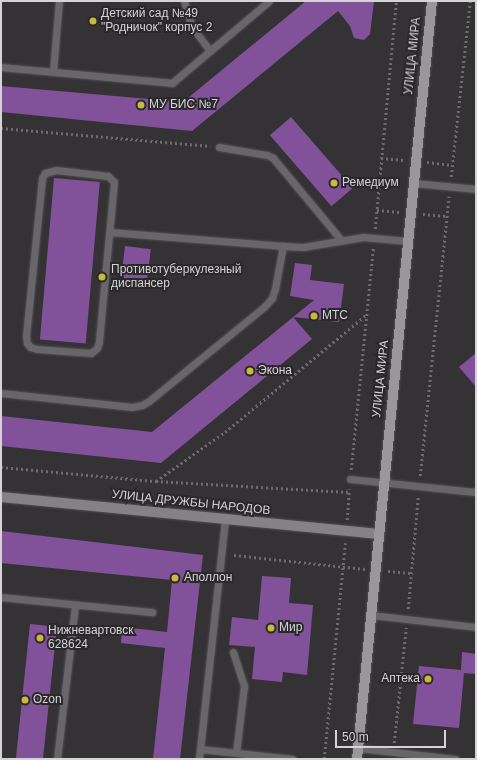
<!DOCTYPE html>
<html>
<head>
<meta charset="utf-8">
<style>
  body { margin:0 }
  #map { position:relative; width:477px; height:760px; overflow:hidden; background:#353236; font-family:Arial,sans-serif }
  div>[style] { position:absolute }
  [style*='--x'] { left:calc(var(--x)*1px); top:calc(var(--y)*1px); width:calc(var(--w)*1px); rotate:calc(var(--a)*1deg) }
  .building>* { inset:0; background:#815299; transform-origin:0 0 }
  .path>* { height:2.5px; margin-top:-1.25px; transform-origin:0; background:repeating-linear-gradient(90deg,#6e6b6f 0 2px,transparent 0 5px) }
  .roads { filter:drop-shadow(0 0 1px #524f53) drop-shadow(0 0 1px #524f53) }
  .lane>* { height:7px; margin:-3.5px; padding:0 3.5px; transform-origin:3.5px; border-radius:3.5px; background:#676668 }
  .secondary>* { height:10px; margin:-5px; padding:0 5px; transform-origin:5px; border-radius:5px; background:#848285 }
  .primary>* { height:10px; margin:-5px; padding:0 5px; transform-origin:5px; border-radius:5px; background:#9a979c }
  .dots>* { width:11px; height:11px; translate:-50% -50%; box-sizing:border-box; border:2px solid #2b282c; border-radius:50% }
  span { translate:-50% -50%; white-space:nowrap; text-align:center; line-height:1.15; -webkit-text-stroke:4px #2b282c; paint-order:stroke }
  .poi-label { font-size:12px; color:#d5d3d6 }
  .left { translate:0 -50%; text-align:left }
  .right { translate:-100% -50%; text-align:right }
  .street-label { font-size:12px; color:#d5d3d6 }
  .frame { position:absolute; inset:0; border:2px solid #d5d3d6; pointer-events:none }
  .scale { position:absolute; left:335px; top:730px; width:111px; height:18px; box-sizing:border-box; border:2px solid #d5d3d6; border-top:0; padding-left:5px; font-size:12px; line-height:14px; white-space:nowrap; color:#d5d3d6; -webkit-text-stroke:3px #2b282c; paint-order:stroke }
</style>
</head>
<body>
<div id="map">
  <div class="building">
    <div style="clip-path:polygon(306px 1px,374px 1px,370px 34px,364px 40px,354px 38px,350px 26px,338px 11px,192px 131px,1px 112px,1px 86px,183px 102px)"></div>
    <div style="left:291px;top:117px;width:94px;height:28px;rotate:49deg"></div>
    <div style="left:54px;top:178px;width:46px;height:162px;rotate:5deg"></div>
    <div style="left:125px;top:246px;width:26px;height:35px;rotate:7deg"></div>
    <div style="clip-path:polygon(295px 263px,312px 265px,310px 280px,344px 284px,339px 322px,293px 317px,312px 339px,161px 463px,1px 446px,1px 416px,152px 432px,314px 300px,290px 296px)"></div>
    <div style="clip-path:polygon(476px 353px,476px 387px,459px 367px)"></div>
    <div style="clip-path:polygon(1px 531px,203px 555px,180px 759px,153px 759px,165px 648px,121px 643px,122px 627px,167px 632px,172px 580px,1px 563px)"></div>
    <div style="clip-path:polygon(262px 576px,291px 578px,289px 603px,313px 605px,307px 675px,283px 672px,282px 682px,252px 679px,255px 647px,229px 645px,232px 617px,258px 620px)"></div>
    <div style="left:30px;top:624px;width:27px;height:136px;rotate:6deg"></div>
    <div style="clip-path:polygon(462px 652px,476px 654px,476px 674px,464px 673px,459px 728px,413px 724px,419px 666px,461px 670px)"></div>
  </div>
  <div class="path">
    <div style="--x:1;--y:128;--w:210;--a:4.9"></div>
    <div style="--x:381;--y:158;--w:23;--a:5"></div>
    <div style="--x:427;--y:162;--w:25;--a:7"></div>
    <div style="--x:451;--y:177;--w:177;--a:-83.8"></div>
    <div style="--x:377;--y:210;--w:23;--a:5"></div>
    <div style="--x:423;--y:214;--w:23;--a:5"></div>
    <div style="--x:375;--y:229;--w:229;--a:-84.7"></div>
    <div style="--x:1;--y:467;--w:156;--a:5.2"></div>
    <div style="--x:156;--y:481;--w:85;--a:-35.4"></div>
    <div style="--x:225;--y:432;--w:185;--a:-39.7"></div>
    <div style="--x:351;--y:470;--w:223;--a:-84.3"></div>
    <div style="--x:420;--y:476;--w:281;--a:-84.1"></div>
    <div style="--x:156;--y:481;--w:193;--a:3.3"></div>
    <div style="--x:347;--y:520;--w:31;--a:-86"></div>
    <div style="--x:234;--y:555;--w:132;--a:6.1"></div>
    <div style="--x:388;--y:571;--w:23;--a:5"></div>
    <div style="--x:408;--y:609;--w:112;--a:-84.9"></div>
    <div style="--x:394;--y:743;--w:116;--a:-84"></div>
    <div style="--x:324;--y:759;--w:217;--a:-84.4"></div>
  </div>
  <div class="roads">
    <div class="lane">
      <div style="--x:184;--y:1;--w:27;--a:73"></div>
      <div style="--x:192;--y:27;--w:30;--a:53"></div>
      <div style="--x:1;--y:67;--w:172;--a:5.3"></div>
      <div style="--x:172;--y:83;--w:127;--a:-40.2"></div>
      <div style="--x:53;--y:72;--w:71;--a:-85.2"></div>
      <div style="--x:219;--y:147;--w:49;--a:9.5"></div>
      <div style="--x:267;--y:155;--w:7;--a:27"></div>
      <div style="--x:273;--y:158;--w:107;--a:50.3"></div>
      <div style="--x:56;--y:170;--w:52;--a:6.6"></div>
      <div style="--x:108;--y:176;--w:8;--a:45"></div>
      <div style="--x:114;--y:182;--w:161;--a:95.4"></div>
      <div style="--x:99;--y:342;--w:6;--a:108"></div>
      <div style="--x:97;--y:348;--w:8;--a:140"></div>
      <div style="--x:91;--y:353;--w:54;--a:-175.8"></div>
      <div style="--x:37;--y:349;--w:7;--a:-164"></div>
      <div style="--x:30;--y:347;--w:5;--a:-127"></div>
      <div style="--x:27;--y:343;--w:7;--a:-98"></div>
      <div style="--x:26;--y:336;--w:159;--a:-84.2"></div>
      <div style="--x:42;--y:178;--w:6;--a:-59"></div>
      <div style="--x:45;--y:173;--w:11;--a:-15"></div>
      <div style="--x:414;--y:183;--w:62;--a:5.5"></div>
      <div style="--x:110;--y:232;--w:174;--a:4.6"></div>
      <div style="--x:1;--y:393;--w:132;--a:6.1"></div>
      <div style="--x:132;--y:407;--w:10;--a:-11"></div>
      <div style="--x:142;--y:405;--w:8;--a:-30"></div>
      <div style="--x:149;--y:401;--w:149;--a:-39.3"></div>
      <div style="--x:264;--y:307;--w:12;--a:-48"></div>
      <div style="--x:272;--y:298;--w:9;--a:-72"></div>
      <div style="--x:275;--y:289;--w:44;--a:-79.5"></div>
      <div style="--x:283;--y:246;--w:20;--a:3"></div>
      <div style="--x:303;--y:247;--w:61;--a:-9.5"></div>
      <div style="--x:363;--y:237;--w:45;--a:5.1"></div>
      <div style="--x:350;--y:479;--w:127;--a:5.9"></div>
      <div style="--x:1;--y:597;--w:152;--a:5.7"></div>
      <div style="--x:371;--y:615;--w:106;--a:6.5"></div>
      <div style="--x:233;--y:652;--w:36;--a:72"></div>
      <div style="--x:244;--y:686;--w:67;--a:96.8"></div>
      <div style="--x:358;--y:748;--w:98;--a:6.5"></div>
      <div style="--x:200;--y:749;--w:93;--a:6.2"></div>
      <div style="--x:57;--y:759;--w:155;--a:-83.3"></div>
      <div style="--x:199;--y:759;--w:240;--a:-83.8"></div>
    </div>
    <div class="secondary">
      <div style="--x:1;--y:497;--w:380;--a:5.6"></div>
    </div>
    <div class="primary">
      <div style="--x:357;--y:759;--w:762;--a:-84.35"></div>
    </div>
  </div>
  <div class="dots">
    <div style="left:93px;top:21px;background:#c7bb3b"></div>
    <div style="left:141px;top:105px;background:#c7bb3b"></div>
    <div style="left:334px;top:183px;background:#c7bb3b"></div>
    <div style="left:102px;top:277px;background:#c7bb3b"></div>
    <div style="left:314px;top:316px;background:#c7bb3b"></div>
    <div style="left:250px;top:371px;background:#c7bb3b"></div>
    <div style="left:175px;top:578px;background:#c7bb3b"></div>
    <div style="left:271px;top:628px;background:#c7bb3b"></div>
    <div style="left:40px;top:638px;background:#c7bb3b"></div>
    <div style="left:428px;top:679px;background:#c7bb3b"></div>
    <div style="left:25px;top:700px;background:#c7bb3b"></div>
  </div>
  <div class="poi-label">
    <span class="left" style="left:101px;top:21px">Детский сад №49<br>"Родничок" корпус 2</span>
    <span class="left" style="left:149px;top:105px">МУ БИС №7</span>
    <span class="left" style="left:342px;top:183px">Ремедиум</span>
    <span class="left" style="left:111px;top:277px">Противотуберкулезный<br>диспансер</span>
    <span class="left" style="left:322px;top:316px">МТС</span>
    <span class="left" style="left:258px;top:371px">Экона</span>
    <span class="left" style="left:184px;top:578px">Аполлон</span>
    <span class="left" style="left:279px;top:628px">Мир</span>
    <span class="left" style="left:48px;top:638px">Нижневартовск<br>628624</span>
    <span class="right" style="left:420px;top:679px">Аптека</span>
    <span class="left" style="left:33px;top:700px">Ozon</span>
  </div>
  <div class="street-label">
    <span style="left:413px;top:56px;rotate:-84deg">УЛИЦА МИРА</span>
    <span style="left:381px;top:379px;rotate:-84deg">УЛИЦА МИРА</span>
    <span style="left:191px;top:503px;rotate:6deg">УЛИЦА ДРУЖБЫ НАРОДОВ</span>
  </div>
  <div class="frame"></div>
  <div class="scale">50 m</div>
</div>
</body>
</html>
